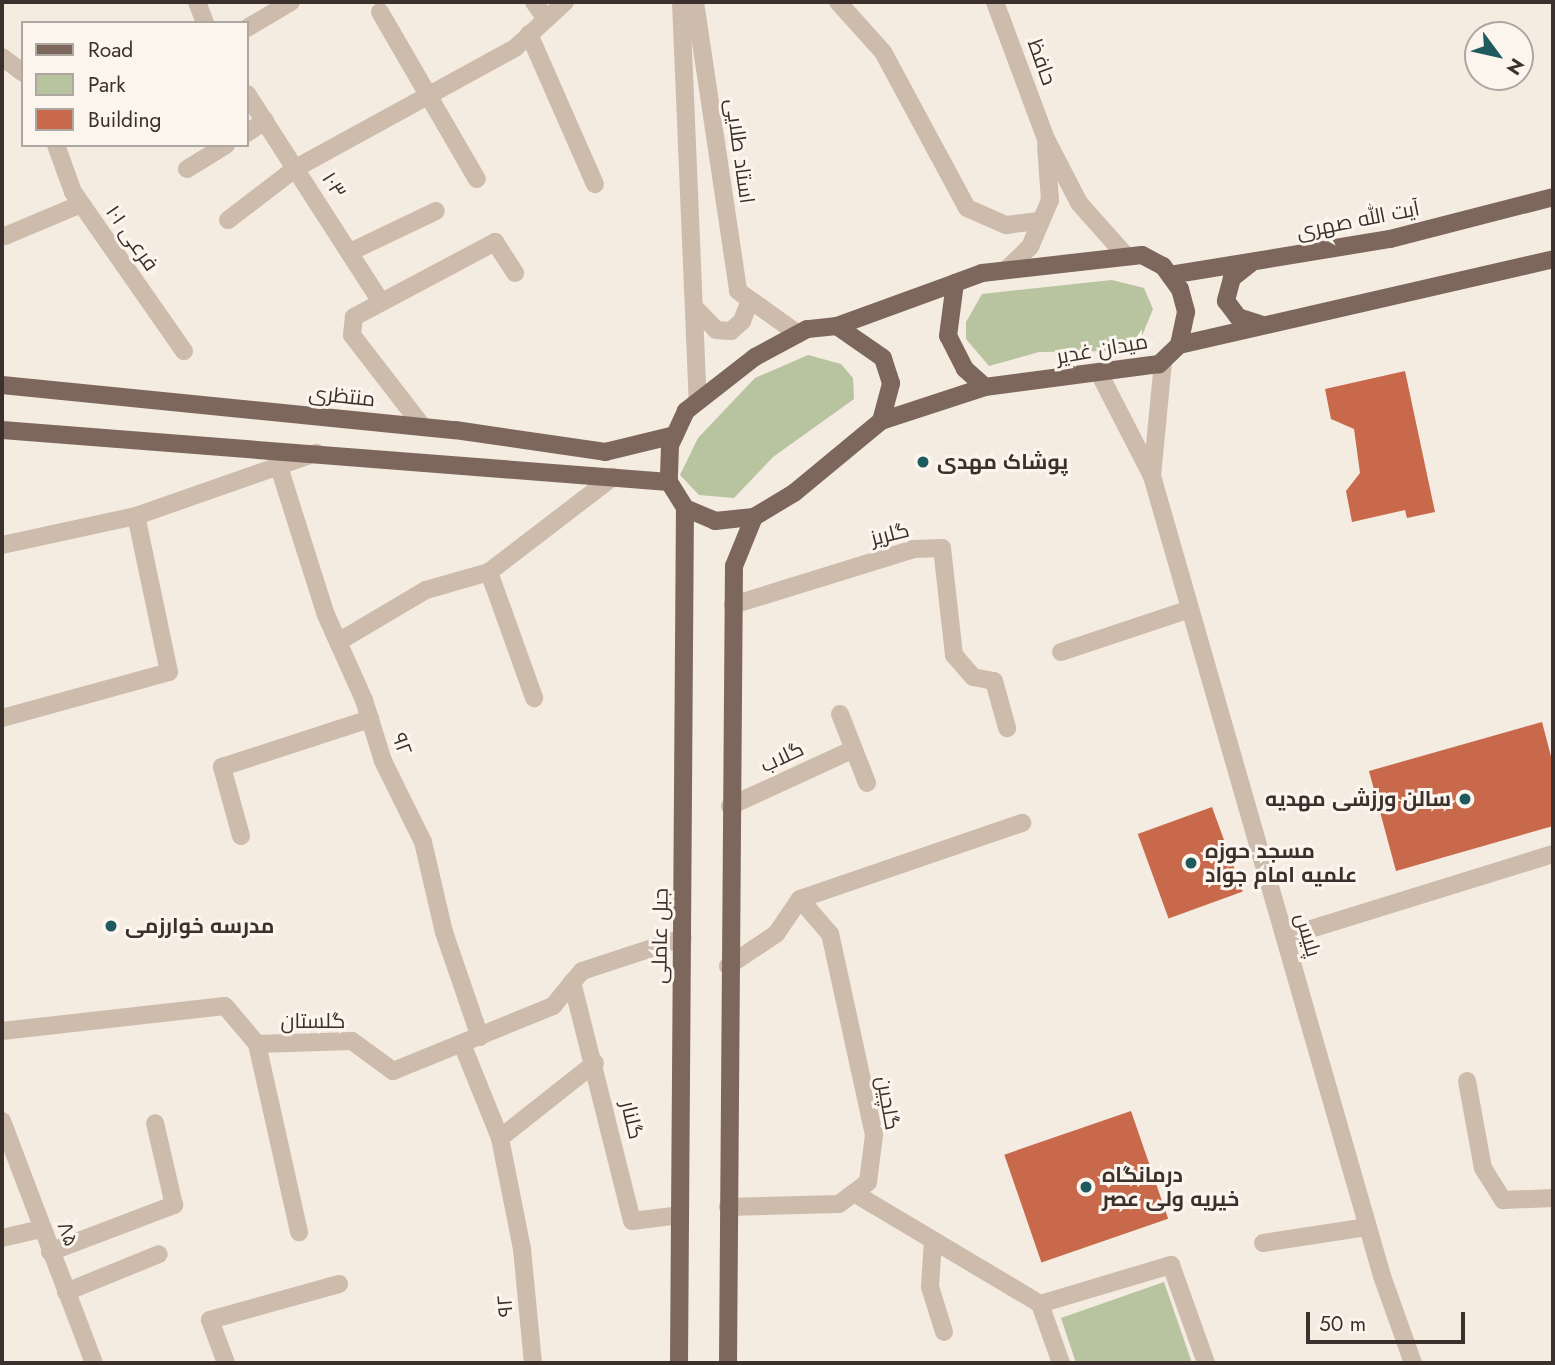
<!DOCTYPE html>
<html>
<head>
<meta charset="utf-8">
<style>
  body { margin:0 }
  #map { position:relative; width:1555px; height:1365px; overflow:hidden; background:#f4ebe1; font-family:Jost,Cairo,sans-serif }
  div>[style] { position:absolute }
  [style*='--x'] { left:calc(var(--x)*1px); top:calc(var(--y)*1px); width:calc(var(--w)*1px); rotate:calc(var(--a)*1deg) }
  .green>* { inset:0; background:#b8c4a0 }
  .building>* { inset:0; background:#c8694b; transform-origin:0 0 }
  .minor>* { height:18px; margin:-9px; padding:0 9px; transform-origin:9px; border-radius:9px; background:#cdbbac }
  .major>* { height:18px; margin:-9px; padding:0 9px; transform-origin:9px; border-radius:9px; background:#7d675c }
  .dots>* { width:19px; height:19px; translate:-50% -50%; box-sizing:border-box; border:4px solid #fbf5ee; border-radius:50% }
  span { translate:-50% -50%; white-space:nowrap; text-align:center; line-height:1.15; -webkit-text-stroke:6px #fbf5ee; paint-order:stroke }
  .street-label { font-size:21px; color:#3b302b }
  .poi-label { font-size:21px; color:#3b302b; font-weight:700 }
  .left { translate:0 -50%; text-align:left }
  .right { translate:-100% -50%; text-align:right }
  .frame { position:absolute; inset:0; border:4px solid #3b302b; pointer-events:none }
  .legend { position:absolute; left:21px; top:21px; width:228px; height:126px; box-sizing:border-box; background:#fbf5ee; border:2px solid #aea6a0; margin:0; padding:9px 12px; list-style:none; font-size:21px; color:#3b302b }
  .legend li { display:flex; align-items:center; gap:14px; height:35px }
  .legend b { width:35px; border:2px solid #aea6a0 }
  .north { position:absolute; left:1464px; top:21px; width:70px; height:70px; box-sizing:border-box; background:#fbf5ee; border:2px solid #aea6a0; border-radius:50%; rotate:123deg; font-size:19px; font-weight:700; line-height:28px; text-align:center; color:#3b302b }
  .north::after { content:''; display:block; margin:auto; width:24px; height:32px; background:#1f5a5e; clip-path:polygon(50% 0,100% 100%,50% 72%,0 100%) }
  .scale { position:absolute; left:1306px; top:1312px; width:159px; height:32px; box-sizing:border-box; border:4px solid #3b302b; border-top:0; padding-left:9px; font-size:21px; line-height:24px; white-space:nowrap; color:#3b302b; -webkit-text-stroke:5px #fbf5ee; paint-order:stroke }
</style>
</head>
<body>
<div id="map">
  <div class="green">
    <div style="clip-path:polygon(1112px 280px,1144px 288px,1153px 309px,1139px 343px,1108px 351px,1039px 352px,989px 366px,966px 339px,966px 322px,982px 294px)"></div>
    <div style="clip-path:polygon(808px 355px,841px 364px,853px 378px,854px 399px,773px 457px,734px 498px,699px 495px,680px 475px,698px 438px,755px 378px)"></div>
    <div style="clip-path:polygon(1164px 1282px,1192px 1363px,1076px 1363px,1061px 1318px)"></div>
  </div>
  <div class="building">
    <div style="clip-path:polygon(1405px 371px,1435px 512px,1407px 518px,1405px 510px,1352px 522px,1346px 491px,1360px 473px,1354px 429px,1331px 419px,1325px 389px)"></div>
    <div style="clip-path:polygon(1542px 722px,1553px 764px,1553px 826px,1396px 871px,1369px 771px)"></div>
    <div style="left:1212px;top:807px;width:90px;height:79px;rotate:70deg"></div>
    <div style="left:1131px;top:1111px;width:114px;height:134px;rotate:71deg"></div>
  </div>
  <div class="minor">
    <div style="--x:197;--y:2;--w:22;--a:69"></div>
    <div style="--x:534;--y:2;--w:21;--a:55"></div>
    <div style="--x:681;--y:2;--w:399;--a:87.6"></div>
    <div style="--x:695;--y:2;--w:292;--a:81.5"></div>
    <div style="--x:738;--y:291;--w:74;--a:35.6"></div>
    <div style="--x:838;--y:2;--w:67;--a:48"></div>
    <div style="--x:883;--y:52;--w:177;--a:61.7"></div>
    <div style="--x:967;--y:208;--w:43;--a:23.6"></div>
    <div style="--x:1006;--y:225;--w:35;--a:-7"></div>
    <div style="--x:995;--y:2;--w:146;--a:69.6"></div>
    <div style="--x:1046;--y:139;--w:72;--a:62.7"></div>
    <div style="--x:1079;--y:203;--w:72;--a:48.4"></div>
    <div style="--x:380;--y:12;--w:193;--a:59.9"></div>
    <div style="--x:247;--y:28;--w:51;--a:-30.6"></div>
    <div style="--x:529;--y:34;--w:164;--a:66.3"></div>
    <div style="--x:2;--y:57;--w:26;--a:37"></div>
    <div style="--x:247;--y:94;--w:247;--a:57.2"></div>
    <div style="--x:247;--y:133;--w:22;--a:-34"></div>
    <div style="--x:56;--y:145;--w:50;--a:70.1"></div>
    <div style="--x:73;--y:192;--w:194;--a:55.1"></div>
    <div style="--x:187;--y:169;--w:46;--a:-31.6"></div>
    <div style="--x:228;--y:220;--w:86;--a:-37.4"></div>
    <div style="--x:296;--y:168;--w:250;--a:-28.7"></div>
    <div style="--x:515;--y:48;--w:68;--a:-42.6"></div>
    <div style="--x:5;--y:236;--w:82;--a:-22.8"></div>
    <div style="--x:350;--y:252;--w:95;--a:-25.5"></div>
    <div style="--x:1006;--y:270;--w:33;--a:-44"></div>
    <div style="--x:1030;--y:247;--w:51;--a:-66.9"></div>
    <div style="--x:1050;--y:200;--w:54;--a:-94.2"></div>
    <div style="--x:696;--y:309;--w:29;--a:46"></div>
    <div style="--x:716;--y:330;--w:15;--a:4"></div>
    <div style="--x:731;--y:331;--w:15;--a:-42"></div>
    <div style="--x:742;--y:321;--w:19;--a:-69"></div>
    <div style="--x:1099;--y:373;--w:116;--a:62.8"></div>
    <div style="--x:1152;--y:476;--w:832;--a:73.96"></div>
    <div style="--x:1382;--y:1276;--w:92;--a:70.4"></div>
    <div style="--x:423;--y:427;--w:116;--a:-127.7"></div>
    <div style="--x:352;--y:335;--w:18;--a:-84"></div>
    <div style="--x:354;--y:317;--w:160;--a:-28"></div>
    <div style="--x:495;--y:242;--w:37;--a:57"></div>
    <div style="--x:279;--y:467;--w:155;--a:72.4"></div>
    <div style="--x:326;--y:615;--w:93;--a:65.9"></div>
    <div style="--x:364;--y:700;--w:64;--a:72.7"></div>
    <div style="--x:383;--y:761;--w:90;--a:63.7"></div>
    <div style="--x:423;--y:842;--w:92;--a:76.9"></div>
    <div style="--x:444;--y:932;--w:111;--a:71.1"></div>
    <div style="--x:1152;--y:476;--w:116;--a:-84.5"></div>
    <div style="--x:2;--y:545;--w:137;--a:-12.2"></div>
    <div style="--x:136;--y:516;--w:191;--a:-19.3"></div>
    <div style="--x:489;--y:572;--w:134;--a:70.3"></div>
    <div style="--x:733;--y:605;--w:189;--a:-17.2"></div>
    <div style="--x:914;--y:549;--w:28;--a:-2"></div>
    <div style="--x:942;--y:548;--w:108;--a:83.6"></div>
    <div style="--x:954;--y:655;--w:29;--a:49"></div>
    <div style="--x:973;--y:677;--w:21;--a:11"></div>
    <div style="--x:994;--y:681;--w:49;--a:74.5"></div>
    <div style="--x:338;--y:642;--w:102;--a:-30.6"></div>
    <div style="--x:426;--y:590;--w:66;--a:-15.9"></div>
    <div style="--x:489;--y:572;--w:156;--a:-37.5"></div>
    <div style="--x:1061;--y:652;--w:136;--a:-18.4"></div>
    <div style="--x:840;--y:714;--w:74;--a:68.6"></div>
    <div style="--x:2;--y:718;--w:173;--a:-15.4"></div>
    <div style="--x:169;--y:672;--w:159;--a:-101.9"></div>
    <div style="--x:730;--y:806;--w:136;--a:-24.7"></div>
    <div style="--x:241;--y:836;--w:72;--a:-105.4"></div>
    <div style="--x:222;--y:767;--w:156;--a:-18"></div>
    <div style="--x:1285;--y:937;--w:281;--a:-17.2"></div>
    <div style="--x:728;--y:966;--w:58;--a:-33.7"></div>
    <div style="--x:776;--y:934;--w:42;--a:-55.6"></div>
    <div style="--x:800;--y:899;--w:235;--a:-18.9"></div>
    <div style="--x:572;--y:982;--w:246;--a:75.9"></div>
    <div style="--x:632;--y:1221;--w:48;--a:-7.1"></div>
    <div style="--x:2;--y:1031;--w:224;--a:-6.4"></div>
    <div style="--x:225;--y:1006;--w:50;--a:49.9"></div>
    <div style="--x:257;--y:1044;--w:95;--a:-1.8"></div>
    <div style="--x:352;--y:1041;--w:51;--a:36.2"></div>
    <div style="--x:393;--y:1071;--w:173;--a:-22.1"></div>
    <div style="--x:553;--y:1006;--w:45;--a:-50.4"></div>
    <div style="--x:582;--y:971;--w:106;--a:-18.1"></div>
    <div style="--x:257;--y:1044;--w:193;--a:77.4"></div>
    <div style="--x:462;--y:1044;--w:101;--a:68"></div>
    <div style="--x:500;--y:1138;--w:113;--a:78.8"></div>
    <div style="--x:522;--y:1249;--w:115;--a:84.5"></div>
    <div style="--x:1467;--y:1081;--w:88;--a:79.6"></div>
    <div style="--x:1483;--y:1168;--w:38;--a:58"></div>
    <div style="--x:1503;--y:1200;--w:50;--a:-2.3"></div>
    <div style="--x:2;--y:1121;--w:259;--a:69.2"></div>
    <div style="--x:500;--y:1138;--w:121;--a:-38.3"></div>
    <div style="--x:854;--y:1193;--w:217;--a:30.8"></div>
    <div style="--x:1040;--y:1304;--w:63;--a:70.4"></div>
    <div style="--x:728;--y:1207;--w:111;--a:-1.5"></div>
    <div style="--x:839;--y:1204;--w:36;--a:-37"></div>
    <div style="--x:868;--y:1182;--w:47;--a:-82.7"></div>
    <div style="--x:874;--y:1135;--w:206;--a:-102.3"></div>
    <div style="--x:830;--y:934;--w:46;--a:-130.6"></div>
    <div style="--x:2;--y:1238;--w:40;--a:-13"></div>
    <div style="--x:933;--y:1240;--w:47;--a:93.7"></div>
    <div style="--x:930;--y:1287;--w:47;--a:72.7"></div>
    <div style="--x:1263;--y:1243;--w:106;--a:-8.7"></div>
    <div style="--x:50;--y:1252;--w:133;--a:-20.8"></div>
    <div style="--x:174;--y:1205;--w:84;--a:-103"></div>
    <div style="--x:66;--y:1292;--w:100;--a:-22.2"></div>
    <div style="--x:1040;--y:1304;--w:137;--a:-16.6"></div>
    <div style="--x:1171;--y:1265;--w:104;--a:70.3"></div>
    <div style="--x:226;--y:1363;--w:46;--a:-110.4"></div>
    <div style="--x:210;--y:1320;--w:134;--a:-15.6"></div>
  </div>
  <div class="major">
    <div style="--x:1142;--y:255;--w:24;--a:28"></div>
    <div style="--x:1163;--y:266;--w:29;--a:54"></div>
    <div style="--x:1180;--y:289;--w:24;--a:75"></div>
    <div style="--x:1186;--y:312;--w:34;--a:102"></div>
    <div style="--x:1179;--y:345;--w:28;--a:136"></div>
    <div style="--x:1159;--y:364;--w:176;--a:172.5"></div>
    <div style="--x:985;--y:387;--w:27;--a:-138"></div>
    <div style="--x:965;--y:369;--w:37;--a:-117"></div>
    <div style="--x:948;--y:336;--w:53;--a:-82.5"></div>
    <div style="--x:955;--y:283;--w:29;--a:-20"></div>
    <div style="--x:982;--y:273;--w:161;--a:-6.4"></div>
    <div style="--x:1250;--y:264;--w:23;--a:142"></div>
    <div style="--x:1232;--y:278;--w:24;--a:105"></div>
    <div style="--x:1226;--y:301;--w:20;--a:53"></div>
    <div style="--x:1238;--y:317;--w:23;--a:18"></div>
    <div style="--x:1170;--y:275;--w:223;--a:-9.3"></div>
    <div style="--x:1390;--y:239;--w:168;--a:-14.4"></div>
    <div style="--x:837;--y:326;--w:126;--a:-20"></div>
    <div style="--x:1179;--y:345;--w:384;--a:-12.9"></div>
    <div style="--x:2;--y:385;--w:455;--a:5.7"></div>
    <div style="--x:455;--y:430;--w:152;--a:8.3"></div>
    <div style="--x:605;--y:452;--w:72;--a:-13.7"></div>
    <div style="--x:881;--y:421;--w:39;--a:-75"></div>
    <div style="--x:891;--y:383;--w:26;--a:-108"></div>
    <div style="--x:883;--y:358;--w:56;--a:-145.2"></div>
    <div style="--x:837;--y:326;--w:30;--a:174"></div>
    <div style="--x:807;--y:329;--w:59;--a:151.7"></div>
    <div style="--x:755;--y:357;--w:88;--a:142"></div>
    <div style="--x:686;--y:411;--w:38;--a:115"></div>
    <div style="--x:670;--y:446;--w:36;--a:92"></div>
    <div style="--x:669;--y:482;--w:31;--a:58"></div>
    <div style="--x:685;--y:508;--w:33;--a:23"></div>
    <div style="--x:715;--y:521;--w:39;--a:-6"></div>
    <div style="--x:754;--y:517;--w:47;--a:-31"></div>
    <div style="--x:794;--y:493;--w:113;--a:-39.6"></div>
    <div style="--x:881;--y:421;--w:109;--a:-18.1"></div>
    <div style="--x:2;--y:430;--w:669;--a:4.46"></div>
    <div style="--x:679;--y:1363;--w:855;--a:-89.6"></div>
    <div style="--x:728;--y:1363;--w:797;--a:-89.57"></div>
    <div style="--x:734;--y:566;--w:53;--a:-67.8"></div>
  </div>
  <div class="dots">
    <div style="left:923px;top:462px;background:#1f5a5e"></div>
    <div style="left:1465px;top:799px;background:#1f5a5e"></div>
    <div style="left:1191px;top:863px;background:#1f5a5e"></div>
    <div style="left:111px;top:926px;background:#1f5a5e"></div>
    <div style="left:1086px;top:1187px;background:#1f5a5e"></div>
  </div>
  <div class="street-label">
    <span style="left:1042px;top:62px;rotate:70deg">حافظ</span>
    <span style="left:740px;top:151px;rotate:82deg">استاد طلایی</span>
    <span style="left:334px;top:185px;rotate:58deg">۱۰۳</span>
    <span style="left:1358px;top:220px;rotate:-11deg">آیت الله صهری</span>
    <span style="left:132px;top:238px;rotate:55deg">فرعی ۱۰۱</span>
    <span style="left:1102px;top:349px;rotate:-10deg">میدان غدیر</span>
    <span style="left:342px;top:396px;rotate:6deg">منتظری</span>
    <span style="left:890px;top:534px;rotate:-14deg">گلریز</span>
    <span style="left:402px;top:744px;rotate:70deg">۹۲</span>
    <span style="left:782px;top:757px;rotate:-25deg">گلاب</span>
    <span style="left:1308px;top:935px;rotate:74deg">پلیس</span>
    <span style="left:660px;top:936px;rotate:-89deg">جبل عاملی</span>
    <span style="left:313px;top:1021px">گلستان</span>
    <span style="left:888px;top:1103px;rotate:80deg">گلچین</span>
    <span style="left:632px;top:1120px;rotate:77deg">گلنار</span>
    <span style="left:68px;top:1234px;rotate:69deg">۸۵</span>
    <span style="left:505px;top:1306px;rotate:-95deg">۹۲</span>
  </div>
  <div class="poi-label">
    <span class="left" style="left:937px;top:462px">پوشاک مهدی</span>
    <span class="right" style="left:1451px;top:799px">سالن ورزشی مهدیه</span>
    <span class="left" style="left:1205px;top:863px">مسجد حوزه<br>علمیه امام جواد</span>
    <span class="left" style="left:125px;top:926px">مدرسه خوارزمی</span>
    <span class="left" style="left:1102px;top:1187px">درمانگاه<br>خیریه ولی عصر</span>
  </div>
  <div class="frame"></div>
  <ul class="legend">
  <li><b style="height:9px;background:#7d675c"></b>Road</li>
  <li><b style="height:19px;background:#b8c4a0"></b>Park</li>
  <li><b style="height:19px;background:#c8694b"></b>Building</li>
  </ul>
  <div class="north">N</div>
  <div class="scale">50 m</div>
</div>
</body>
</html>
